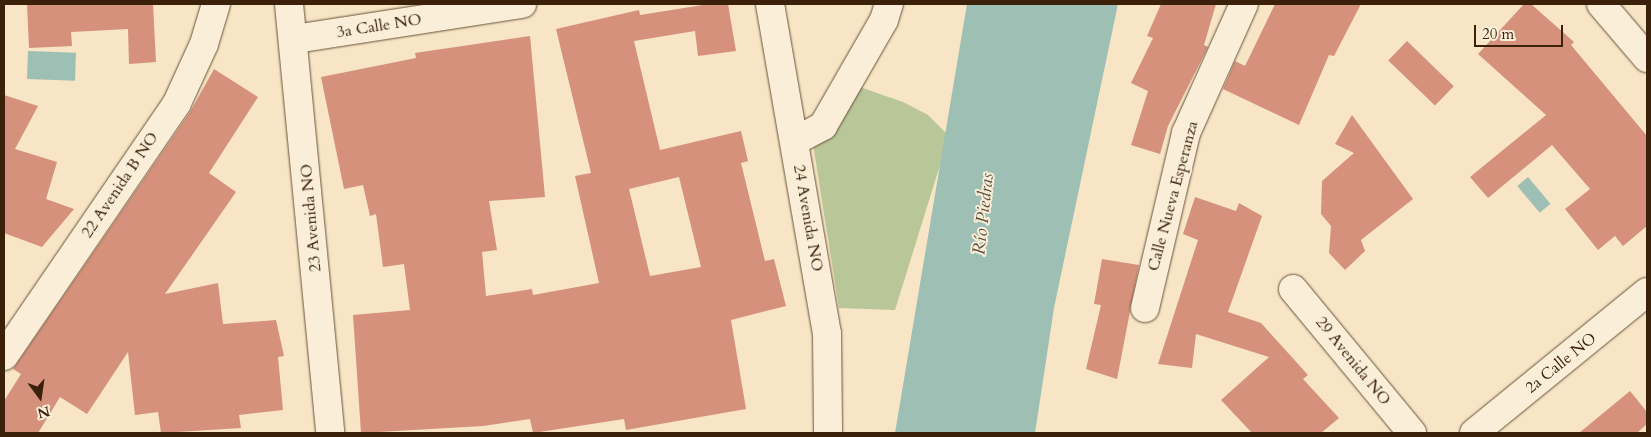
<!DOCTYPE html>
<html>
<head>
<meta charset="utf-8">
<style>
  body { margin:0 }
  #map { position:relative; width:1651px; height:437px; overflow:hidden; background:#f7e5c5; font-family:Cardo,serif }
  div>[style] { position:absolute }
  [style*='--x'] { left:calc(var(--x)*1px); top:calc(var(--y)*1px); width:calc(var(--w)*1px); rotate:calc(var(--a)*1deg) }
  .green>* { inset:0; background:#b8c698 }
  .water>* { inset:0; background:#9dbfb4; transform-origin:0 0 }
  .building>* { inset:0; background:#d5917c; transform-origin:0 0 }
  .roads { filter:drop-shadow(0 0 1px #6a5239) drop-shadow(0 0 1px #6a5239) }
  .minor>* { height:28px; margin:-14px; padding:0 14px; transform-origin:14px; border-radius:14px; background:#faeed9 }
  span { translate:-50% -50%; white-space:nowrap; text-align:center; line-height:1.15; -webkit-text-stroke:4px #faeed9; paint-order:stroke }
  .street-label { font-size:16px; color:#3b210a }
  .water-label { font-size:18px; color:#58503d; font-style:italic }
  .frame { position:absolute; inset:0; border:5px solid #3b210a; pointer-events:none }
  .north { position:absolute; left:15px; top:372px; width:50px; height:50px; -webkit-text-stroke:4px #faeed9; paint-order:stroke; rotate:166deg; font-size:14px; font-weight:700; line-height:20px; text-align:center; color:#3b210a }
  .north::after { content:''; display:block; margin:auto; width:18px; height:22px; background:#3b210a; clip-path:polygon(50% 0,100% 100%,50% 72%,0 100%) }
  .scale { position:absolute; left:1474px; top:25px; width:89px; height:22px; box-sizing:border-box; border:2px solid #3b210a; border-top:0; padding-left:6px; font-size:15px; line-height:18px; white-space:nowrap; color:#3b210a; -webkit-text-stroke:4px #faeed9; paint-order:stroke }
</style>
</head>
<body>
<div id="map">
  <div class="green">
    <div style="clip-path:polygon(854px 85px,903px 102px,928px 115px,949px 136px,895px 310px,839px 308px,813px 144px)"></div>
  </div>
  <div class="water">
    <div style="clip-path:polygon(967px 4px,1118px 4px,1054px 308px,1035px 433px,895px 433px)"></div>
    <div style="left:28px;top:51px;width:48px;height:28px;rotate:2deg"></div>
    <div style="left:1528px;top:177px;width:35px;height:14px;rotate:50deg"></div>
  </div>
  <div class="building">
    <div style="clip-path:polygon(27px 4px,153px 4px,156px 62px,129px 64px,128px 29px,71px 32px,72px 46px,29px 48px)"></div>
    <div style="clip-path:polygon(evenodd,709px 4px,728px 4px,736px 51px,698px 56px,695px 31px,634px 41px,660px 150px,741px 131px,748px 161px,741px 163px,765px 261px,774px 259px,786px 306px,731px 320px,746px 409px,626px 430px,624px 419px,533px 433px,530px 419px,483px 426px,361px 433px,353px 315px,410px 310px,404px 264px,383px 267px,376px 214px,370px 216px,363px 185px,344px 189px,321px 77px,416px 58px,415px 53px,530px 36px,545px 197px,489px 201px,497px 250px,482px 252px,486px 296px,532px 289px,533px 295px,599px 283px,575px 176px,591px 173px,556px 29px,639px 10px,640px 15px,709px 4px,679px 177px,701px 267px,650px 276px,629px 189px,679px 177px)"></div>
    <div style="clip-path:polygon(1161px 4px,1216px 4px,1204px 45px,1208px 47px,1168px 126px,1160px 154px,1131px 145px,1148px 91px,1131px 83px,1153px 38px,1147px 36px)"></div>
    <div style="clip-path:polygon(1275px 4px,1361px 4px,1334px 56px,1329px 55px,1299px 125px,1223px 89px,1235px 61px,1245px 66px)"></div>
    <div style="clip-path:polygon(1524px 4px,1531px 4px,1574px 42px,1571px 45px,1647px 136px,1647px 226px,1623px 246px,1615px 236px,1598px 250px,1565px 209px,1590px 189px,1552px 145px,1488px 198px,1470px 177px,1546px 115px,1478px 54px)"></div>
    <div style="left:1407px;top:41px;width:65px;height:27px;rotate:44deg"></div>
    <div style="clip-path:polygon(214px 69px,258px 97px,209px 173px,236px 192px,165px 294px,218px 283px,223px 324px,276px 320px,284px 356px,278px 357px,283px 410px,239px 415px,241px 428px,161px 433px,158px 412px,135px 415px,128px 352px,87px 414px,60px 397px,38px 433px,4px 433px,4px 401px,21px 374px,13px 369px,190px 112px)"></div>
    <div style="clip-path:polygon(4px 95px,38px 106px,15px 149px,57px 162px,46px 199px,74px 209px,42px 247px,4px 233px)"></div>
    <div style="clip-path:polygon(1352px 115px,1413px 199px,1361px 240px,1365px 251px,1345px 270px,1329px 253px,1331px 226px,1321px 214px,1322px 181px,1354px 153px,1335px 144px)"></div>
    <div style="clip-path:polygon(1195px 197px,1236px 211px,1239px 203px,1262px 216px,1228px 312px,1261px 323px,1308px 375px,1303px 379px,1339px 418px,1321px 433px,1252px 433px,1221px 400px,1269px 357px,1196px 334px,1192px 368px,1158px 364px,1198px 240px,1183px 234px)"></div>
    <div style="clip-path:polygon(1102px 259px,1139px 265px,1117px 379px,1086px 369px,1101px 305px,1094px 304px)"></div>
    <div style="clip-path:polygon(1630px 391px,1647px 412px,1647px 424px,1637px 433px,1579px 433px)"></div>
  </div>
  <div class="roads">
    <div class="minor">
      <div style="--x:289;--y:4;--w:431;--a:84.5"></div>
      <div style="--x:770;--y:4;--w:334;--a:80.2"></div>
      <div style="--x:827;--y:333;--w:100;--a:89.4"></div>
      <div style="--x:1601;--y:4;--w:71;--a:49.6"></div>
      <div style="--x:295;--y:39;--w:230;--a:-8.8"></div>
      <div style="--x:795;--y:141;--w:32;--a:-28"></div>
      <div style="--x:823;--y:126;--w:122;--a:-60.1"></div>
      <div style="--x:884;--y:20;--w:17;--a:-73"></div>
      <div style="--x:1293;--y:289;--w:187;--a:50.4"></div>
      <div style="--x:1145;--y:308;--w:180;--a:-76.8"></div>
      <div style="--x:1186;--y:133;--w:141;--a:-65.8"></div>
      <div style="--x:4;--y:356;--w:306;--a:-55.6"></div>
      <div style="--x:177;--y:103;--w:65;--a:-65.4"></div>
      <div style="--x:204;--y:44;--w:42;--a:-73.3"></div>
      <div style="--x:1474;--y:433;--w:223;--a:-39.2"></div>
    </div>
  </div>
  <div class="street-label">
    <span style="left:379px;top:26px;rotate:-9deg">3a Calle NO</span>
    <span style="left:120px;top:185px;rotate:-56deg">22 Avenida B NO</span>
    <span style="left:1173px;top:196px;rotate:-75deg">Calle Nueva Esperanza</span>
    <span style="left:311px;top:218px;rotate:-95deg">23 Avenida NO</span>
    <span style="left:808px;top:218px;rotate:80deg">24 Avenida NO</span>
    <span style="left:1353px;top:361px;rotate:51deg">29 Avenida NO</span>
    <span style="left:1561px;top:363px;rotate:-39deg">2a Calle NO</span>
  </div>
  <div class="water-label">
    <span style="left:984px;top:214px;rotate:-84deg">Río Piedras</span>
  </div>
  <div class="frame"></div>
  <div class="north">N</div>
  <div class="scale">20 m</div>
</div>
</body>
</html>
